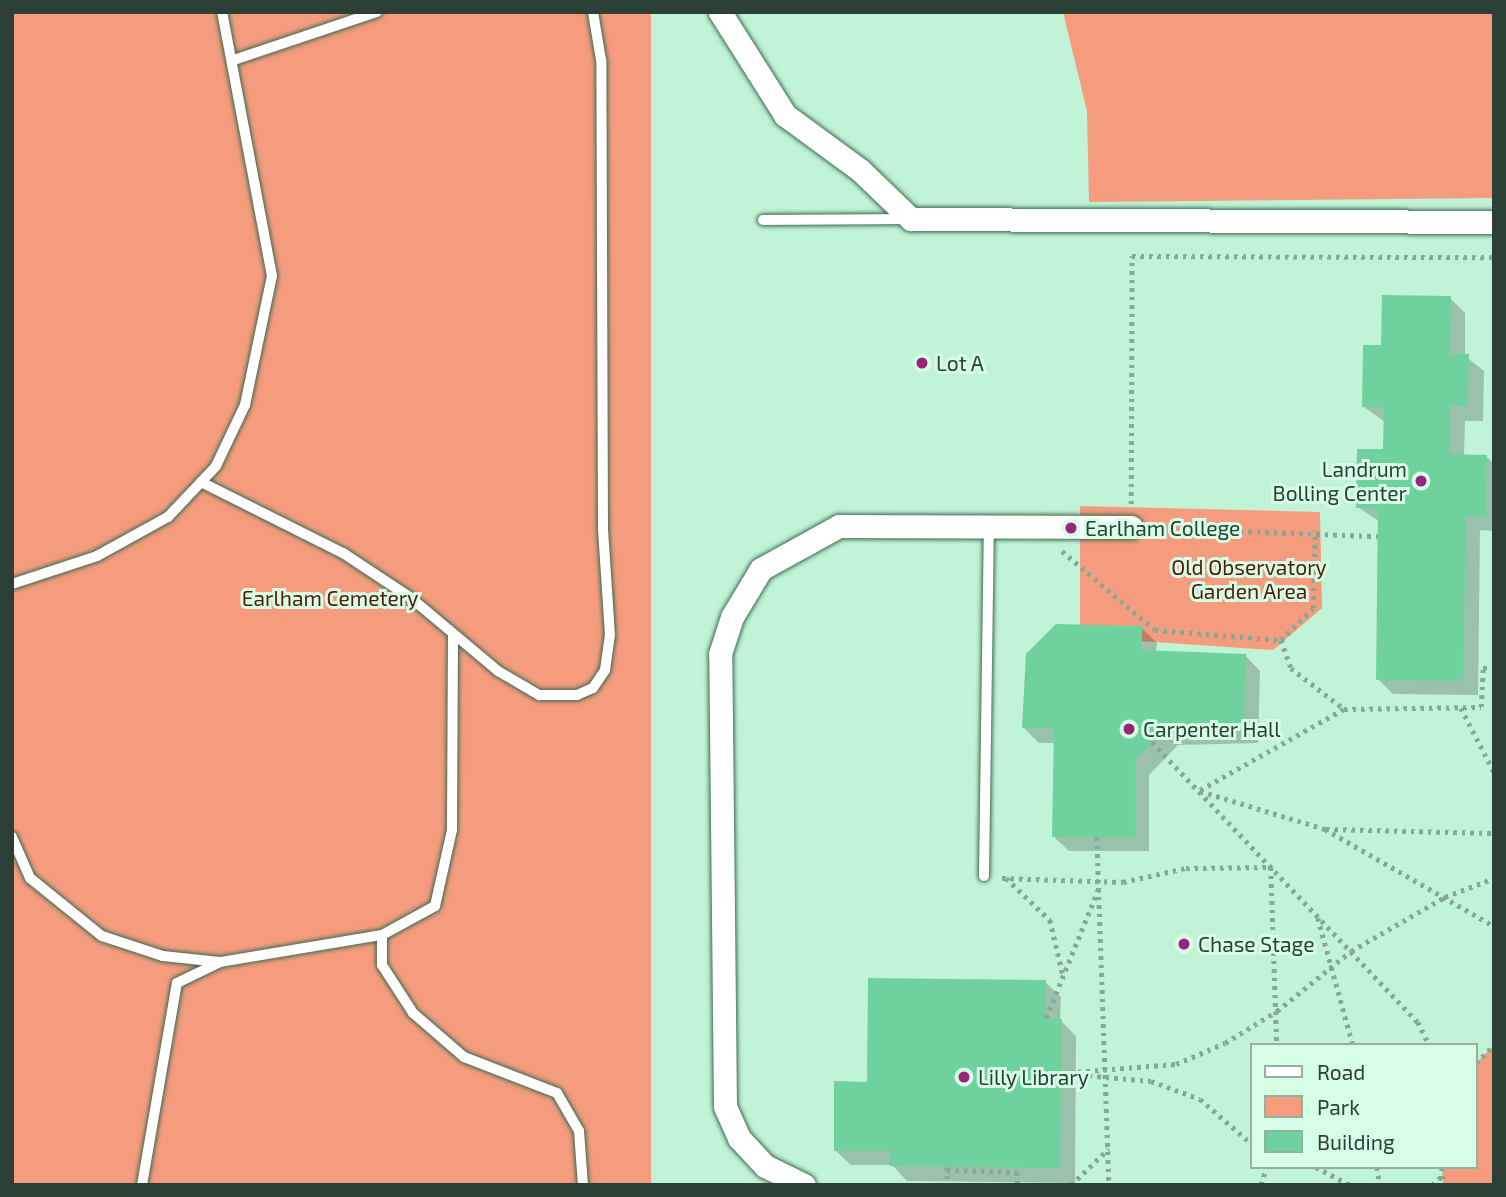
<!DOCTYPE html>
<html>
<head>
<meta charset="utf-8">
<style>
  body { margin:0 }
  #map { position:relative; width:1506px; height:1197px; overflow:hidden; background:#c1f3d6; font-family:"Exo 2",sans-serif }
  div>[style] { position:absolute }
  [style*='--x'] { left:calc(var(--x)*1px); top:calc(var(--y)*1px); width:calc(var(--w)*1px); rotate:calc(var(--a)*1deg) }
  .green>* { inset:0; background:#f59c7e; transform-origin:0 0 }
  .shadow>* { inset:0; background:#0003 }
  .building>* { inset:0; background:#6fd19e }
  .path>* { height:4.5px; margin-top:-2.25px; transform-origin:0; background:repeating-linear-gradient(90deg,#84a994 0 3.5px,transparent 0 8.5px) }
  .roads { filter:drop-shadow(0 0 2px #3d6b52) drop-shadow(0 0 2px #3d6b52) }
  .service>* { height:10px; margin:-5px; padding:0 5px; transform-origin:5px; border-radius:5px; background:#fff }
  .minor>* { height:23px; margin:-11.5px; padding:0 11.5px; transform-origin:11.5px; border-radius:11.5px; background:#fff }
  .dots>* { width:19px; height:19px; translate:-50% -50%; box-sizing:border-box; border:4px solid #d6fee6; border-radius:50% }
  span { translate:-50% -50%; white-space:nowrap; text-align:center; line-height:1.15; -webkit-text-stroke:6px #d6fee6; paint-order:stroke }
  .poi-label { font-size:21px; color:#2b3f34 }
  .left { translate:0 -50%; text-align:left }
  .right { translate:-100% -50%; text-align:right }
  .park-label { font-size:21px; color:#531b05 }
  .frame { position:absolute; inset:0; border:14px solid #2b3f34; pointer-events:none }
  .legend { position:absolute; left:1250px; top:1043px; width:228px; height:126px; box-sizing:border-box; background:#d6fee6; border:2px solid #92b29f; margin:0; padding:9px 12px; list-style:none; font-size:21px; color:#2b3f34 }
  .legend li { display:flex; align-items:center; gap:14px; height:35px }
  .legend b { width:35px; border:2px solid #92b29f }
</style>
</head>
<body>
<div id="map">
  <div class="green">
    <div style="left:12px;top:12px;width:639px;height:1173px"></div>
    <div style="clip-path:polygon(1063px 12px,1493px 12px,1494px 198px,1089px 202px,1087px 111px)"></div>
    <div style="clip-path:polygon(1080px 506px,1320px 512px,1322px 608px,1273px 650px,1080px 637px)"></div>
    <div style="clip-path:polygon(1494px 1045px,1494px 1185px,1443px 1185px,1442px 1167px,1476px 1167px,1476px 1063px)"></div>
  </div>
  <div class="shadow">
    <div style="clip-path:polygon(1450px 298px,1465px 313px,1465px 356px,1484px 371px,1483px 421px,1465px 421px,1464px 456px,1486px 456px,1494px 464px,1494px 531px,1480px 530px,1478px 695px,1393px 694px,1378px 679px,1380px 522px,1358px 507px,1385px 451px,1385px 422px,1364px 407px,1383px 347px)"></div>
    <div style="clip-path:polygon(1142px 628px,1157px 643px,1156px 652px,1245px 655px,1260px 671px,1258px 743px,1178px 745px,1149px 775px,1149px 851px,1069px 851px,1053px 836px,1055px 743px,1039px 743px,1024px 728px)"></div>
    <div style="clip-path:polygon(1045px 982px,1061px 997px,1060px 1020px,1076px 1036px,1075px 1183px,907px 1181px,892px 1165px,851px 1165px,835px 1150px,868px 1083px)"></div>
  </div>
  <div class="building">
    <div style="clip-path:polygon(1382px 295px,1451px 296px,1450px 354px,1469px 354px,1468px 406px,1450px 406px,1450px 454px,1487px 455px,1486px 516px,1466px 516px,1463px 681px,1376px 680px,1378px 508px,1356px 508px,1357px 449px,1383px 449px,1384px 407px,1362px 407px,1363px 345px,1381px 345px)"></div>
    <div style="clip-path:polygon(1056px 624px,1143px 626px,1141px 650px,1246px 654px,1244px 728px,1163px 731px,1135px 760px,1135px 837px,1052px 837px,1054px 728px,1022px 728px,1026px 654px)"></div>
    <div style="clip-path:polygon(868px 978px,1046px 980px,1046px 1018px,1062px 1019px,1060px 1168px,890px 1166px,891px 1151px,834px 1151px,834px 1081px,867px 1082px)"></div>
  </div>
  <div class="path">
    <div style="--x:1131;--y:504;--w:248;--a:-89.8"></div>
    <div style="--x:1132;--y:256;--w:362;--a:0.2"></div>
    <div style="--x:1155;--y:528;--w:223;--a:2.1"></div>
    <div style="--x:1062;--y:551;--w:122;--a:40.3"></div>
    <div style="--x:1155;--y:630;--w:126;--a:4.5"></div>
    <div style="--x:1281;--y:640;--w:45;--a:-45"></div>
    <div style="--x:1313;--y:608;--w:77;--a:-88.5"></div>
    <div style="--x:1281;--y:640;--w:30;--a:70"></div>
    <div style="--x:1291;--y:668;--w:67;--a:37.7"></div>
    <div style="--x:1344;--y:709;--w:137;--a:-0.8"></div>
    <div style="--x:1481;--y:707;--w:39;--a:-87"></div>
    <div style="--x:1483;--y:668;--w:11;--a:0"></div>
    <div style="--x:1461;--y:708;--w:72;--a:62.7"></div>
    <div style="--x:1152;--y:742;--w:386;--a:46.5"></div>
    <div style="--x:1418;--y:1022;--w:25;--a:64"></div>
    <div style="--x:1200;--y:790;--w:165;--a:-29.4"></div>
    <div style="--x:1200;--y:791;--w:131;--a:16.9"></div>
    <div style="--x:1325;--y:829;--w:195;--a:29.9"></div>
    <div style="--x:1326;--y:829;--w:168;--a:1.4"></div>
    <div style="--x:1097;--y:837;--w:348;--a:88"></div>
    <div style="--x:1002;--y:878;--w:121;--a:1.9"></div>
    <div style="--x:1123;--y:882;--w:65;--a:-12.5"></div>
    <div style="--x:1186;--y:868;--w:85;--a:-0.7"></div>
    <div style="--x:1271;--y:867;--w:178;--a:88.1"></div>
    <div style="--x:1006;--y:878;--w:61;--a:43.7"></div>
    <div style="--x:1050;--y:920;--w:57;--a:76.7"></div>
    <div style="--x:1318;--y:918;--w:132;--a:74.6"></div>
    <div style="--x:1046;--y:1018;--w:144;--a:-67.9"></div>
    <div style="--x:1476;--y:1063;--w:25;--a:-45"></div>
    <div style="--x:1061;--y:1073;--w:115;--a:-4.5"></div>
    <div style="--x:1176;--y:1064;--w:53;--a:-23.2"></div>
    <div style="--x:1225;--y:1043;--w:61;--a:-31.6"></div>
    <div style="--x:1277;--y:1011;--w:95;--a:-39"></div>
    <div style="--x:1351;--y:951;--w:108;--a:-29.9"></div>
    <div style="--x:1445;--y:897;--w:53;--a:-21.2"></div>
    <div style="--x:1072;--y:1074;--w:79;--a:5.1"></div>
    <div style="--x:1151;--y:1081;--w:52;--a:20.2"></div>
    <div style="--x:1200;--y:1099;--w:69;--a:40.9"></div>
    <div style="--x:947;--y:1167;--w:18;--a:87"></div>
    <div style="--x:1316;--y:1167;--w:38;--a:28"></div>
    <div style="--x:1377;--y:1167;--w:18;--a:81"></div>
    <div style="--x:1442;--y:1167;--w:18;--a:87"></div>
    <div style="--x:947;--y:1170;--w:70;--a:1.6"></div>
    <div style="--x:1017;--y:1172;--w:13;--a:86"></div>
    <div style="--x:1071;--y:1185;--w:52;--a:-44.2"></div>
    <div style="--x:1261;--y:1185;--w:19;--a:-74"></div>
    <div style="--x:1432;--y:1185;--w:12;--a:-42"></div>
  </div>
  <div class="roads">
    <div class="service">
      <div style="--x:234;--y:60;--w:151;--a:-18.6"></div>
      <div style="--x:763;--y:220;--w:145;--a:-0.4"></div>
      <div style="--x:201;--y:482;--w:159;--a:26.6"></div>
      <div style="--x:343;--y:553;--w:82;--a:33.5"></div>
      <div style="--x:411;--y:598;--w:114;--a:40"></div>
      <div style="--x:498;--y:671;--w:48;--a:30.3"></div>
      <div style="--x:539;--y:695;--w:38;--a:0"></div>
      <div style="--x:577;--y:695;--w:17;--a:-24"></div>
      <div style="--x:593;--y:688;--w:22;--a:-56"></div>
      <div style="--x:605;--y:670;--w:35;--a:-82"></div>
      <div style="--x:610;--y:635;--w:105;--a:-93.8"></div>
      <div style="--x:603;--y:530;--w:470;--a:-90.2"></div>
      <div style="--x:601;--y:60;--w:49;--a:-99.5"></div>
      <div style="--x:12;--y:584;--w:89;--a:-18.2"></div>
      <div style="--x:97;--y:556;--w:81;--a:-28.8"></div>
      <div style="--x:168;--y:517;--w:70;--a:-46.7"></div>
      <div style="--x:216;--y:466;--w:68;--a:-64.6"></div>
      <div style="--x:245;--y:405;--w:132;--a:-78.2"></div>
      <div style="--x:272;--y:276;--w:269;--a:-100.7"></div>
      <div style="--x:453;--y:634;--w:196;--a:90.3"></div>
      <div style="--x:452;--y:830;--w:78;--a:102.6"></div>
      <div style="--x:435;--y:906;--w:60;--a:151.3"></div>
      <div style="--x:382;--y:935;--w:30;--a:90"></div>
      <div style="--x:382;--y:965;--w:57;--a:57.1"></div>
      <div style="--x:413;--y:1013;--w:67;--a:40.8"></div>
      <div style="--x:464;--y:1057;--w:100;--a:21.2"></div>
      <div style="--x:557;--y:1093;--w:44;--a:59.9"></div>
      <div style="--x:579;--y:1131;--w:54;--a:85.8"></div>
      <div style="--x:12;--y:837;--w:45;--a:66.3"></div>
      <div style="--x:30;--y:878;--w:92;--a:38.9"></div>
      <div style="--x:102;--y:936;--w:64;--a:18.2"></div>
      <div style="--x:163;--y:956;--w:57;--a:6"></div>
      <div style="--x:984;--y:876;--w:350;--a:-89.2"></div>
      <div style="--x:142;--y:1185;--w:205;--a:-80.2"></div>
      <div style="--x:177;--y:983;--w:48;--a:-26"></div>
      <div style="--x:220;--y:962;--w:164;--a:-9.5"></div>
    </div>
    <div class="minor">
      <div style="--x:720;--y:12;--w:122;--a:57.7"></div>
      <div style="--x:785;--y:115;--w:93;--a:36.3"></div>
      <div style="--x:860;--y:170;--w:71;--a:43.9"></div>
      <div style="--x:911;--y:219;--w:583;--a:0.29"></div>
      <div style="--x:804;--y:1185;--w:43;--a:-154"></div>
      <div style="--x:765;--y:1166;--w:38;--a:-133"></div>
      <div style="--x:739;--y:1138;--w:35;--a:-114"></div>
      <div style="--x:725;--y:1106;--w:452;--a:-90.6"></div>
      <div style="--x:720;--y:654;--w:39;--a:-72"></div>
      <div style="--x:732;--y:617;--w:56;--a:-58.9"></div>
      <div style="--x:761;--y:569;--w:89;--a:-28.9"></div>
      <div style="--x:839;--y:526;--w:292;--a:0.2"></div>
    </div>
  </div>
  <div class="dots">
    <div style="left:922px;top:363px;background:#99227d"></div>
    <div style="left:1421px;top:481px;background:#99227d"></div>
    <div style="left:1071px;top:528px;background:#99227d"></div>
    <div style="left:1129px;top:729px;background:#99227d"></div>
    <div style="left:1184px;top:944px;background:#99227d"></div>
    <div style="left:964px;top:1077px;background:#99227d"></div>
  </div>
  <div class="poi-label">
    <span class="left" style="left:936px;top:363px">Lot A</span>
    <span class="right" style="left:1407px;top:481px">Landrum<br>Bolling Center</span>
    <span class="left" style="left:1085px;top:528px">Earlham College</span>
    <span class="left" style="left:1143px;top:729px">Carpenter Hall</span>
    <span class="left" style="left:1198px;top:944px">Chase Stage</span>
    <span class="left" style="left:978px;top:1077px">Lilly Library</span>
  </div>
  <div class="park-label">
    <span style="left:1249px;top:579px">Old Observatory<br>Garden Area</span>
    <span style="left:330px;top:598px">Earlham Cemetery</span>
  </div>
  <div class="frame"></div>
  <ul class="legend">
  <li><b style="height:9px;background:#fff"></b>Road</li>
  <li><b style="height:19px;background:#f59c7e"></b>Park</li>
  <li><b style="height:19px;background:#6fd19e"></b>Building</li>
  </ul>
</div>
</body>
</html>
